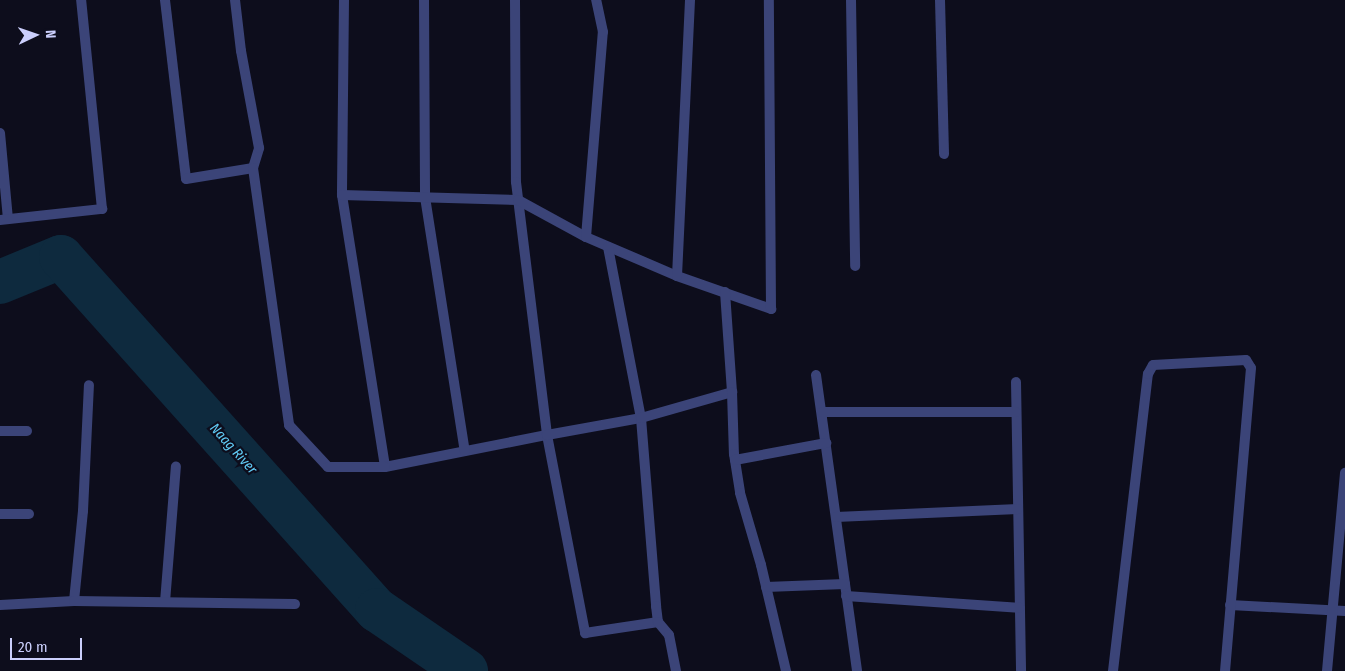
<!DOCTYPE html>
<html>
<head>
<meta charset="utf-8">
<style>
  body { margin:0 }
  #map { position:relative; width:1345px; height:671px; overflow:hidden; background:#0d0d1c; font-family:"Fira Sans Condensed",sans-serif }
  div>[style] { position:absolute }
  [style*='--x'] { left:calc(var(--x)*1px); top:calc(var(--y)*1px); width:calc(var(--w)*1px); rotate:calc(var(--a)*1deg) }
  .river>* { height:44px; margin:-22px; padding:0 22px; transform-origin:22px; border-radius:22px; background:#0e2a3e }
  .street>* { height:10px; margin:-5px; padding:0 5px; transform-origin:5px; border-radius:5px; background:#3b4478 }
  span { translate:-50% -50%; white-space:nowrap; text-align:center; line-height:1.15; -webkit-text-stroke:4.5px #0d0d1c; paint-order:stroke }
  .water-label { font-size:14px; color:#60cbf5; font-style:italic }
  .north { position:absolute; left:10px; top:10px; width:50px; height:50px; -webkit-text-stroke:4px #0d0d1c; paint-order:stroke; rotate:87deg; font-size:14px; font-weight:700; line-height:20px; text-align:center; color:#cbcffc }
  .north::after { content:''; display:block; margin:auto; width:18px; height:22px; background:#cbcffc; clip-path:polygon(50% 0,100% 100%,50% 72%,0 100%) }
  .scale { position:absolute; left:10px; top:638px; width:72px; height:22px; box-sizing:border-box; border:2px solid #cbcffc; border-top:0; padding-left:6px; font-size:15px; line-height:18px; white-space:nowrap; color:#cbcffc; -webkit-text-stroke:4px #0d0d1c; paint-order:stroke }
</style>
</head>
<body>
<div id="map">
  <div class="river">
    <div style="--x:0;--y:282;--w:66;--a:-22.3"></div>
    <div style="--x:61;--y:257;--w:474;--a:48.2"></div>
    <div style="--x:377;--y:610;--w:108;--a:34.4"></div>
  </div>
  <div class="street">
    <div style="--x:165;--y:0;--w:180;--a:83.3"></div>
    <div style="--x:186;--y:179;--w:68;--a:-9.3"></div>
    <div style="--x:253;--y:168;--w:21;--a:-73"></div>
    <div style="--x:259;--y:148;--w:99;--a:-100.5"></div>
    <div style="--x:241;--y:51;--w:51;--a:-96.7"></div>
    <div style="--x:344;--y:0;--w:195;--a:90.6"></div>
    <div style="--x:342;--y:195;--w:275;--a:81"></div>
    <div style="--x:385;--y:467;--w:165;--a:-11.2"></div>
    <div style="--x:547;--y:435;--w:202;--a:79.1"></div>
    <div style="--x:585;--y:633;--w:74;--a:-8.6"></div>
    <div style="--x:424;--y:0;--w:197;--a:89.7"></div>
    <div style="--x:425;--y:197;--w:257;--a:81.1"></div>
    <div style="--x:515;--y:0;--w:182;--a:89.7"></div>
    <div style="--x:516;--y:182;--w:255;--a:83"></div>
    <div style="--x:547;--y:435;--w:96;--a:-10.3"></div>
    <div style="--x:641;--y:418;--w:189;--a:85.4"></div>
    <div style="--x:656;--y:606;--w:16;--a:83"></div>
    <div style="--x:658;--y:622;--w:17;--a:50"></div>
    <div style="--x:669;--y:635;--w:37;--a:79"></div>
    <div style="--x:851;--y:0;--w:266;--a:89.1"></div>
    <div style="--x:940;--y:0;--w:154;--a:88.5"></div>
    <div style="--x:0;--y:133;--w:86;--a:84.7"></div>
    <div style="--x:253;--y:168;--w:260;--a:82"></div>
    <div style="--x:289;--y:425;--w:57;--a:47.1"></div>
    <div style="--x:328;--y:467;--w:57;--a:0"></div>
    <div style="--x:342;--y:195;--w:176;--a:1.6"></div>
    <div style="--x:518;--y:200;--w:77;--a:28.6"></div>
    <div style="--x:586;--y:237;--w:99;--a:23.2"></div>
    <div style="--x:677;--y:276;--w:100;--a:19.3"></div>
    <div style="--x:771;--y:309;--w:309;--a:-90.4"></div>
    <div style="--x:0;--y:220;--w:103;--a:-6.2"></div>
    <div style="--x:102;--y:209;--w:210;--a:-95.7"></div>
    <div style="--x:586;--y:237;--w:206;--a:-85.3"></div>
    <div style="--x:603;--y:32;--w:33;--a:-102"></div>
    <div style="--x:608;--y:247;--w:174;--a:79.1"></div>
    <div style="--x:641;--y:418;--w:95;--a:-15.9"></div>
    <div style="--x:677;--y:276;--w:276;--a:-87.3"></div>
    <div style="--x:725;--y:292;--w:100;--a:86"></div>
    <div style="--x:732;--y:392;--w:62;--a:88.2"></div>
    <div style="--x:734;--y:454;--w:39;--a:81"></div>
    <div style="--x:740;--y:493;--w:75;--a:73.7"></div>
    <div style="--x:761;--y:565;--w:109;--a:76.7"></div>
    <div style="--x:816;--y:375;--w:299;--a:82.1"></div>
    <div style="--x:1016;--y:382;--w:289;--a:89"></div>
    <div style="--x:822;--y:412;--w:194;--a:0"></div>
    <div style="--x:0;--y:431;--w:27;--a:0"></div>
    <div style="--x:735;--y:460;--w:93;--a:-10.6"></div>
    <div style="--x:0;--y:514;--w:29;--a:0"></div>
    <div style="--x:836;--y:517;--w:182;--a:-2.5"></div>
    <div style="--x:766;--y:587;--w:79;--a:-2.2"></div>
    <div style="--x:846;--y:596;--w:174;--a:3.9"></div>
    <div style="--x:74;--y:601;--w:90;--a:-84.3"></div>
    <div style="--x:83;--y:511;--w:126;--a:-87.3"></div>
    <div style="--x:165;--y:602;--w:136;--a:-85.4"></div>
    <div style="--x:0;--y:605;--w:74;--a:-3.1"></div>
    <div style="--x:74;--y:601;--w:221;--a:0.8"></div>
    <div style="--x:1230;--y:605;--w:115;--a:3"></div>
    <div style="--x:1113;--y:671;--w:299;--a:-83.3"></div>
    <div style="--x:1148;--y:374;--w:10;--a:-61"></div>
    <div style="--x:1153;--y:365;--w:93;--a:-3.1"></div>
    <div style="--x:1246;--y:360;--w:9;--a:58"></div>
    <div style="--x:1251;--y:368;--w:304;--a:94.9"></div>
    <div style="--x:1327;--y:671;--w:199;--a:-84.8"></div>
  </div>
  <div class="water-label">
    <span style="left:233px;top:449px;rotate:48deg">Naag River</span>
  </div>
  <div class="north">N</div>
  <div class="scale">20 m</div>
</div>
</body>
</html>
